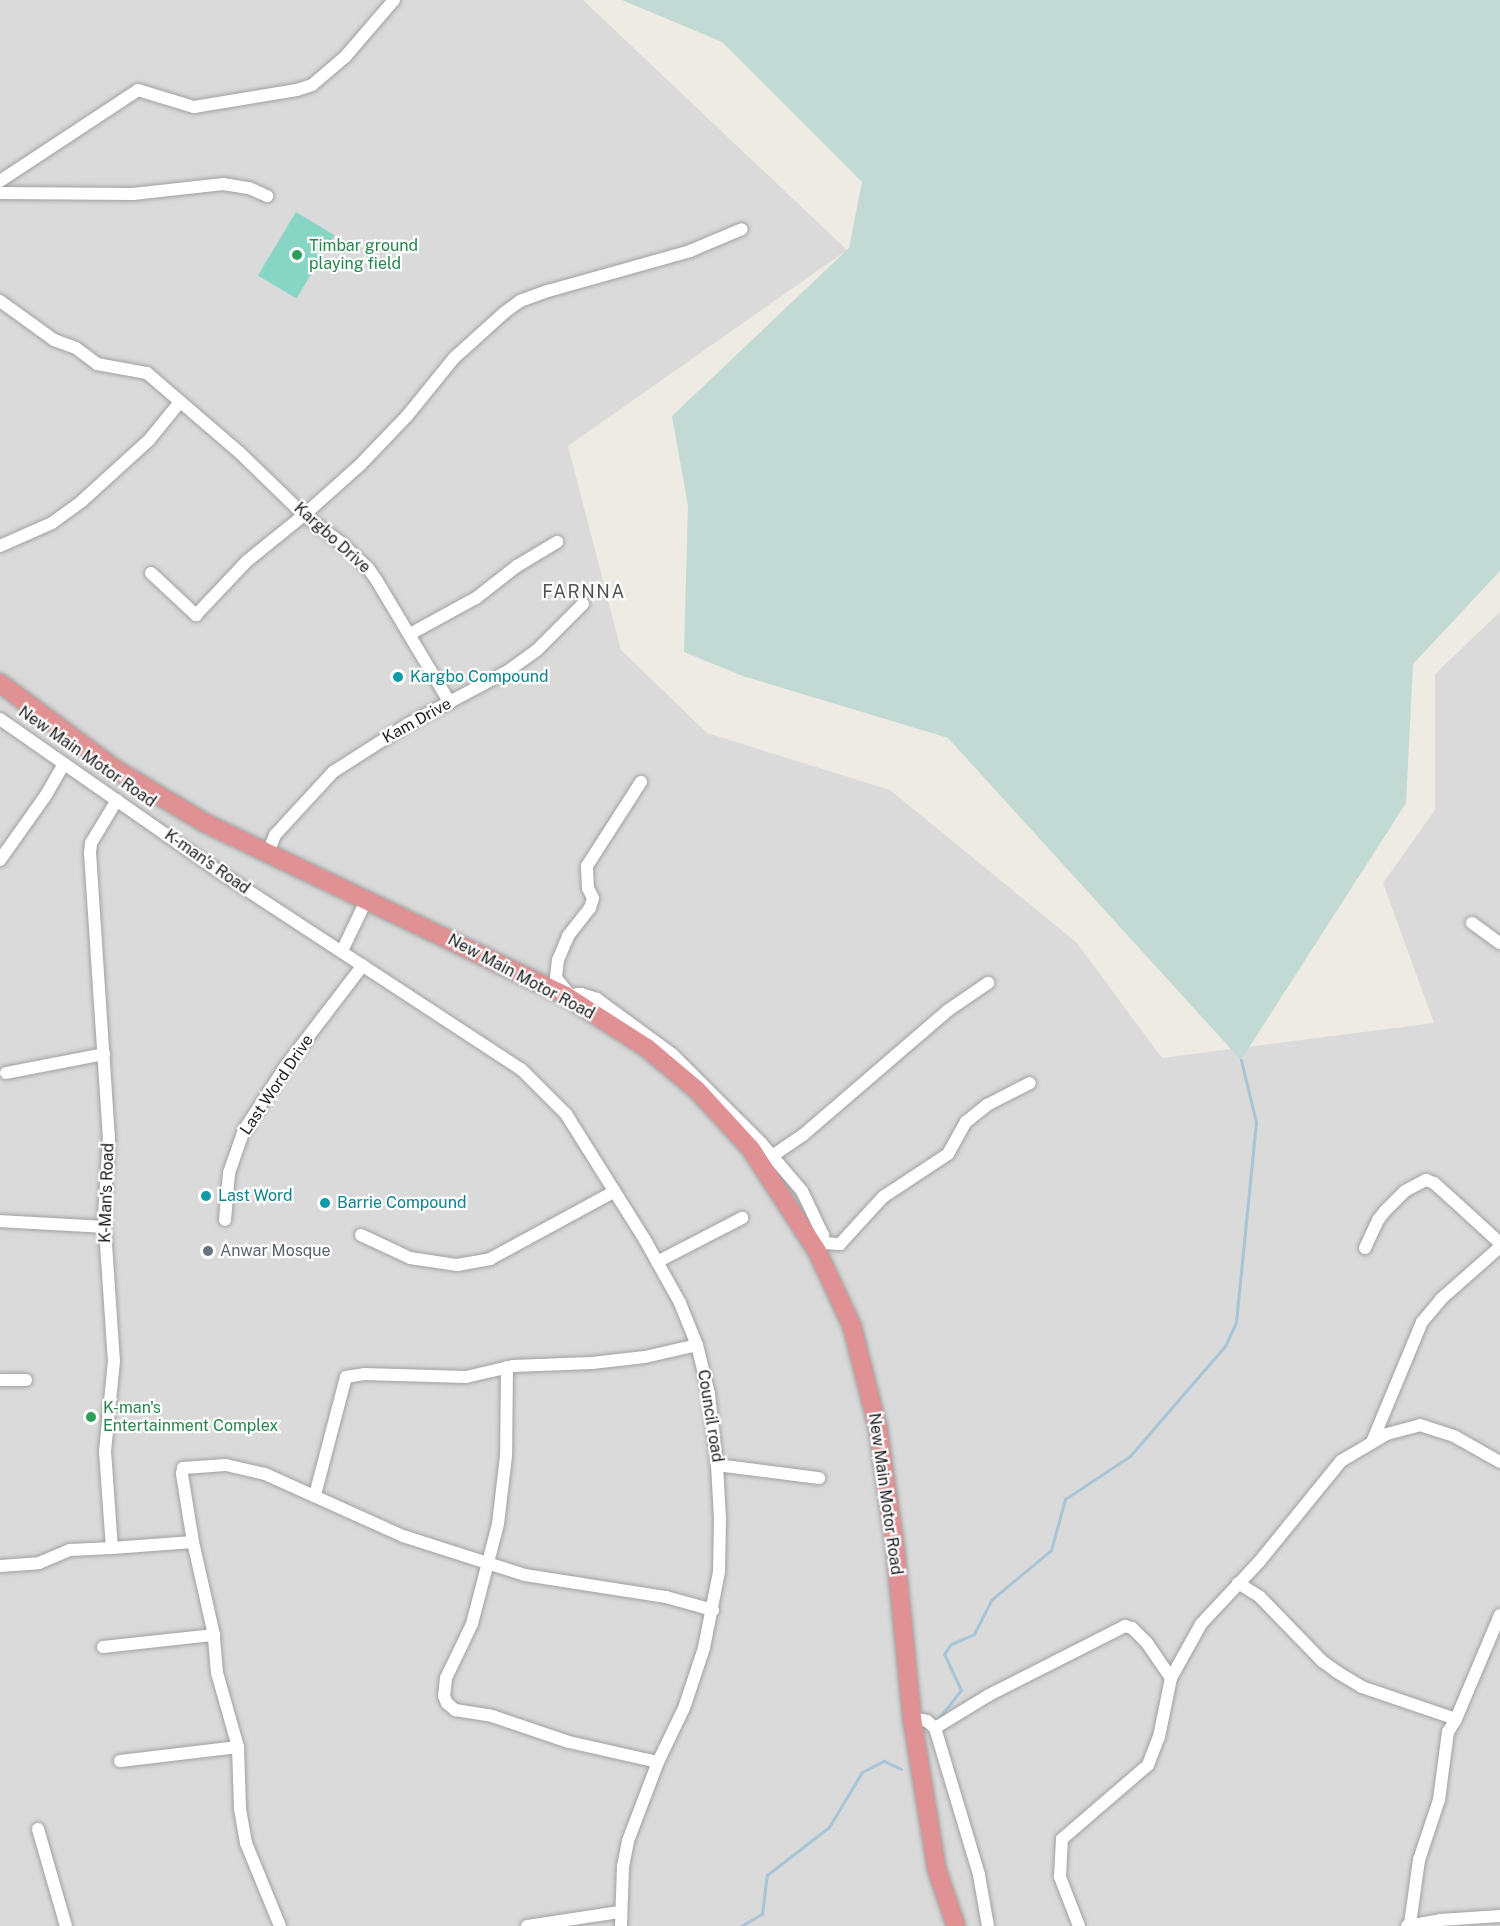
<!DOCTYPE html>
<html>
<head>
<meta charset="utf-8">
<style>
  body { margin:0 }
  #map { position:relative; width:1500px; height:1926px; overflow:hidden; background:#edebe3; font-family:"Public Sans",sans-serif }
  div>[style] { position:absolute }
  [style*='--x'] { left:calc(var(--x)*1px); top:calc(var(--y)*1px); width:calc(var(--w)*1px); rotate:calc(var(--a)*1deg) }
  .residential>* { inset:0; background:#dbdada }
  .wetland>* { inset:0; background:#c2dad3 }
  .pitch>* { inset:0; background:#87d6c4; transform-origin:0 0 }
  .stream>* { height:3px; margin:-1.5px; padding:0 1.5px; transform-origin:1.5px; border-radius:1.5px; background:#a7c5d7 }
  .roads { filter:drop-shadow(0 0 2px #a1a1a1) drop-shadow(0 0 2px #a1a1a1) }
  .minor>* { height:12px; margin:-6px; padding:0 6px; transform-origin:6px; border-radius:6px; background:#fff }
  .highway>* { height:18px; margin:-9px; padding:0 9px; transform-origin:9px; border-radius:9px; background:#df9193 }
  .dots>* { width:16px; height:16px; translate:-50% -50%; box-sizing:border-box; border:3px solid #fff; border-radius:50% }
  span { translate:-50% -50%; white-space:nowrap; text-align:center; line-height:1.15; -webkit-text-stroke:4.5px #fff; paint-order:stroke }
  .leisure-label { font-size:16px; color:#27864d }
  .left { translate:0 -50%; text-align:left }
  .street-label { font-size:16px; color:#1d1d1d }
  .culture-label { font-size:16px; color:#0d838f }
  .worship-label { font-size:16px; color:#5b616d }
  .neighbourhood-label { font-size:18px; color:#505050; letter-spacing:1.5px }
</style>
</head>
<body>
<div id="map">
  <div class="residential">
    <div style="clip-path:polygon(0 0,583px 0,847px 250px,568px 446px,621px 650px,707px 733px,890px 790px,1076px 942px,1162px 1058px,1434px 1023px,1383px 883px,1435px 810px,1435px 674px,1500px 612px,1500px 1926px,0 1926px)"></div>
  </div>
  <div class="wetland">
    <div style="clip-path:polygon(622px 0,1500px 0,1500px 571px,1413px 664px,1406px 803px,1241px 1060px,948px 738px,743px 676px,684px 652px,688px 506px,672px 416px,849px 248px,862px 182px,722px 42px)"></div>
  </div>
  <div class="pitch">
    <div style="left:296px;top:212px;width:45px;height:74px;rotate:31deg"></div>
  </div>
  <div class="stream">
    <div style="--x:936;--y:1722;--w:41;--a:-52"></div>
    <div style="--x:961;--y:1690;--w:40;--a:-115"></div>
    <div style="--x:944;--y:1654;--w:12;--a:-55"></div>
    <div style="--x:951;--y:1644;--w:25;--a:-23"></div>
    <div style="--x:974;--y:1634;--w:38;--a:-63"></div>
    <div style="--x:991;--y:1600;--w:78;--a:-39.8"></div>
    <div style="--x:1051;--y:1550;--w:53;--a:-74.6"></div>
    <div style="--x:1065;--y:1499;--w:78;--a:-33.5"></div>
    <div style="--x:1130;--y:1456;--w:145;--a:-49.2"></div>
    <div style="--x:1225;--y:1346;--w:26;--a:-65"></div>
    <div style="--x:1236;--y:1322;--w:201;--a:-84.3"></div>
    <div style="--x:1256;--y:1122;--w:64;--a:-103.6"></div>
    <div style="--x:741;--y:1926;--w:24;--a:-30"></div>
    <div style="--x:762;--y:1914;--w:39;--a:-83"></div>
    <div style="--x:767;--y:1875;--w:78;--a:-37.7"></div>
    <div style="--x:829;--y:1827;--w:64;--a:-59"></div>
    <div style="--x:862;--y:1772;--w:25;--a:-27"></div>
    <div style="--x:884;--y:1761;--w:19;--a:25"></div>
  </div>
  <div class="roads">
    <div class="minor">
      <div style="--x:0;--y:181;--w:165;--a:-33.4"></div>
      <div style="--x:138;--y:90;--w:59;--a:16.9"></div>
      <div style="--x:194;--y:107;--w:104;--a:-9.4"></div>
      <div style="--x:297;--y:90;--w:16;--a:-18"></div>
      <div style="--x:312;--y:85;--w:43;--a:-40.3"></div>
      <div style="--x:345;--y:57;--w:75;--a:-49.3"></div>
      <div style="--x:0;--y:193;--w:133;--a:0.4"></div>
      <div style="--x:133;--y:194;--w:91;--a:-6.3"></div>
      <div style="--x:223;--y:184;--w:26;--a:9"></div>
      <div style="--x:249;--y:188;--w:20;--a:24"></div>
      <div style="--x:0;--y:301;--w:67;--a:35.8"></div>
      <div style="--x:54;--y:340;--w:23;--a:20"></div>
      <div style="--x:76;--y:348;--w:26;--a:37"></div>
      <div style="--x:97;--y:364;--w:51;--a:10.2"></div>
      <div style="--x:147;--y:373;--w:121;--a:40.7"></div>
      <div style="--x:239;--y:452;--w:91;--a:44.1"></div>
      <div style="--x:304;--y:515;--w:45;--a:36.9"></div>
      <div style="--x:340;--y:542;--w:38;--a:43"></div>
      <div style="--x:368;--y:568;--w:16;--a:55"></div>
      <div style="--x:377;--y:581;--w:142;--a:59.1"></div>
      <div style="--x:0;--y:546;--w:57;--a:-23.9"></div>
      <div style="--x:52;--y:523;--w:37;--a:-36"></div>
      <div style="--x:82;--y:501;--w:91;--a:-42.3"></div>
      <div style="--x:149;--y:440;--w:49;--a:-50.8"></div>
      <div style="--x:151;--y:573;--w:62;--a:43"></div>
      <div style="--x:196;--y:615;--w:74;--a:-46.6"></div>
      <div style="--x:247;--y:561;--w:73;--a:-38.9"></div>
      <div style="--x:304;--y:515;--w:75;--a:-41.8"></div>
      <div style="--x:360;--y:465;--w:68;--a:-46.2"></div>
      <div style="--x:407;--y:416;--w:75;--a:-51"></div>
      <div style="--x:454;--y:358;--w:69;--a:-42"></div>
      <div style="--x:505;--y:312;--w:19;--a:-36"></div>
      <div style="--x:520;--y:301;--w:30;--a:-20"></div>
      <div style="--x:548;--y:291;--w:148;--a:-15.7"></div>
      <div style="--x:690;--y:251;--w:56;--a:-22.9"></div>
      <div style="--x:410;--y:634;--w:75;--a:-28.6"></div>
      <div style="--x:476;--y:598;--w:52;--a:-38"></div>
      <div style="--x:517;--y:566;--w:47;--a:-31"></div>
      <div style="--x:0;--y:719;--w:266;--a:34.9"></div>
      <div style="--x:218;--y:871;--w:362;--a:33.2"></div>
      <div style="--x:521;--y:1069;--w:64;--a:45"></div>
      <div style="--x:566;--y:1114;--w:149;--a:57.9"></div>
      <div style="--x:645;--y:1240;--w:72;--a:60.9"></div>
      <div style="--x:680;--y:1303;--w:45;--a:68"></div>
      <div style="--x:697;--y:1345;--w:50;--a:76.2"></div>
      <div style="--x:709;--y:1394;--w:71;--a:83.6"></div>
      <div style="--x:717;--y:1465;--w:54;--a:86.8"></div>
      <div style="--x:720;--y:1519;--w:53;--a:91.1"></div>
      <div style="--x:719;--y:1572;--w:77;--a:101.2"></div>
      <div style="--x:704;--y:1648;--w:63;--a:108.4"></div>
      <div style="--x:684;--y:1708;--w:60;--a:115.7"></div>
      <div style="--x:658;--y:1762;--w:85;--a:110.8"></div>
      <div style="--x:628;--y:1841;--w:25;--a:101"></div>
      <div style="--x:623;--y:1866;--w:60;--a:91.9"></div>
      <div style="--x:117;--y:800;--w:50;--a:121.2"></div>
      <div style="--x:91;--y:843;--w:10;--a:96"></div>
      <div style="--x:90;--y:853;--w:284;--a:86.2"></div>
      <div style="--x:109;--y:1136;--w:79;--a:93.6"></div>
      <div style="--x:104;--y:1215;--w:146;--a:86.1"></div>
      <div style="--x:114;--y:1361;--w:90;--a:95.7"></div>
      <div style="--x:105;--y:1451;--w:97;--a:85.9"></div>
      <div style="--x:112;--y:1548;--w:81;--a:-4.2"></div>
      <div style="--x:267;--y:855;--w:22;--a:-68"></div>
      <div style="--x:275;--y:835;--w:86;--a:-47.4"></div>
      <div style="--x:333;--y:772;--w:89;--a:-32.6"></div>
      <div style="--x:408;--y:724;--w:113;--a:-27.9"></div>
      <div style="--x:508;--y:671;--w:36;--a:-36"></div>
      <div style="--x:537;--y:650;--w:65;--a:-45"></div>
      <div style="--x:0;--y:860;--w:80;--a:-54.7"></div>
      <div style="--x:46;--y:795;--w:36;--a:-60"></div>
      <div style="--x:1472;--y:923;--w:34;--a:36"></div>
      <div style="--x:342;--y:951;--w:47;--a:-64.5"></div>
      <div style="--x:569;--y:994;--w:21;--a:-129"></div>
      <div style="--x:556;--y:978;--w:18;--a:-84"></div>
      <div style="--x:558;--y:960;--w:26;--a:-67"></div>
      <div style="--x:568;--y:936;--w:36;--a:-52"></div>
      <div style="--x:590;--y:908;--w:10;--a:-73"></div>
      <div style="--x:593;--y:898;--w:11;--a:-117"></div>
      <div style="--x:588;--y:888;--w:22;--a:-93"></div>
      <div style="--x:587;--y:866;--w:100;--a:-57.3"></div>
      <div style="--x:569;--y:995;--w:12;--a:-5"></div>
      <div style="--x:581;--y:994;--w:17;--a:17"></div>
      <div style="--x:597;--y:999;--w:93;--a:36.3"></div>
      <div style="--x:672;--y:1054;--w:126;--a:45"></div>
      <div style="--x:761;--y:1143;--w:63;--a:49.5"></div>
      <div style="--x:802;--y:1191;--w:49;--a:64.5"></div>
      <div style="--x:823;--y:1235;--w:8;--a:83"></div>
      <div style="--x:824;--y:1243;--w:11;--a:131"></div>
      <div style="--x:6;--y:1073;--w:100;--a:-11"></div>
      <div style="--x:772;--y:1156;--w:37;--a:-34"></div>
      <div style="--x:803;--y:1135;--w:190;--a:-40.7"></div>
      <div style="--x:947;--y:1011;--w:50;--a:-34.3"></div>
      <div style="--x:225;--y:1220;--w:47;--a:-85.1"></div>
      <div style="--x:229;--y:1173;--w:46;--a:-70.8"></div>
      <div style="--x:244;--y:1130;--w:75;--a:-56.9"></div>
      <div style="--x:285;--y:1067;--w:128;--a:-52.6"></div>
      <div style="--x:0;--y:1221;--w:104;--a:3.3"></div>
      <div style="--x:361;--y:1235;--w:54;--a:25.1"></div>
      <div style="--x:410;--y:1258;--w:48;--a:8.5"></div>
      <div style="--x:457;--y:1265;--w:34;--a:-10"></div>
      <div style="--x:490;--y:1259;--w:142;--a:-28.5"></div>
      <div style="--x:824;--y:1243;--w:16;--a:4"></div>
      <div style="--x:840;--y:1244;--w:64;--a:-47.5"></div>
      <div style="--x:883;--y:1197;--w:78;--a:-33.5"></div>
      <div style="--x:948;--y:1154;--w:37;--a:-61"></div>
      <div style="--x:966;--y:1122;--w:27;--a:-39"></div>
      <div style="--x:987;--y:1105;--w:48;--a:-27.1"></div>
      <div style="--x:1365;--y:1248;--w:31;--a:-65"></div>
      <div style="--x:1378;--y:1220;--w:11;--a:-52"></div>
      <div style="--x:1385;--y:1211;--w:28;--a:-45"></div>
      <div style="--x:1405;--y:1191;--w:24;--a:-28"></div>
      <div style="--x:1426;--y:1180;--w:9;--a:21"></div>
      <div style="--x:1434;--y:1183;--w:25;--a:42"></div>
      <div style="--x:1453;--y:1200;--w:64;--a:42.5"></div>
      <div style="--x:657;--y:1262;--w:96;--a:-27.4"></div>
      <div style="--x:507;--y:1367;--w:89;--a:90.6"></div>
      <div style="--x:506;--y:1456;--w:68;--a:96.7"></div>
      <div style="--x:498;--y:1524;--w:103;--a:104.6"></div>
      <div style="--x:472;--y:1624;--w:60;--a:115.7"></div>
      <div style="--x:446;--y:1678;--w:18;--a:96"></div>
      <div style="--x:444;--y:1696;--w:8;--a:67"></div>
      <div style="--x:447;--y:1703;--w:11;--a:41"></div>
      <div style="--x:455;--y:1710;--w:37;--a:9"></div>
      <div style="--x:492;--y:1716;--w:81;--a:18.7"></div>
      <div style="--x:569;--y:1742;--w:91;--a:12.7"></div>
      <div style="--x:0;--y:1380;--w:26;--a:0"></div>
      <div style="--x:1372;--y:1442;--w:130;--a:-67.4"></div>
      <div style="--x:1422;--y:1322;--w:30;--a:-50"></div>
      <div style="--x:1441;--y:1299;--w:79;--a:-41.4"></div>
      <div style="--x:717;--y:1465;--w:103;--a:7.3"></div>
      <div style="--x:315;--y:1495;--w:122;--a:-75.3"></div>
      <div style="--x:346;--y:1377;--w:18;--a:-9"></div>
      <div style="--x:364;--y:1374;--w:102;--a:1.7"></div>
      <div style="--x:466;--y:1377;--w:48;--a:-13.2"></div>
      <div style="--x:513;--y:1366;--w:79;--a:-2.2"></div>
      <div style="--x:592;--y:1363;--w:53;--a:-6.5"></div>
      <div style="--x:645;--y:1357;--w:53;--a:-13"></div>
      <div style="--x:0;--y:1566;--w:39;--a:-4"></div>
      <div style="--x:39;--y:1563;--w:34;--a:-23"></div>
      <div style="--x:70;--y:1550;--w:42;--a:-2.7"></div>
      <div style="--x:1238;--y:1583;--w:26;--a:32"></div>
      <div style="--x:1260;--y:1597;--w:89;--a:45.9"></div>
      <div style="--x:1322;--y:1661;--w:19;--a:36"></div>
      <div style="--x:1337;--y:1672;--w:29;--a:31"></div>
      <div style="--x:1362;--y:1687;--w:99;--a:18.8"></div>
      <div style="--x:103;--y:1647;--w:112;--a:-6.2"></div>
      <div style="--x:912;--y:1718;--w:15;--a:11"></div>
      <div style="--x:927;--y:1721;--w:11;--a:41"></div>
      <div style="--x:935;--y:1728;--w:153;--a:73.3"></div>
      <div style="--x:979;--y:1875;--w:52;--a:80"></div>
      <div style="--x:935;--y:1728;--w:63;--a:-31.4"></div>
      <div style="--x:989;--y:1695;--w:153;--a:-26.9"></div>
      <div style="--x:1125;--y:1626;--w:7;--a:16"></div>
      <div style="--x:1132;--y:1628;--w:21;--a:45"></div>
      <div style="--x:1147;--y:1643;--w:42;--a:55.6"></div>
      <div style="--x:120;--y:1761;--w:119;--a:-6.8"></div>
      <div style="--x:38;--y:1829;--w:101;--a:73.9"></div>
      <div style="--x:1410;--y:1924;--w:65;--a:-82"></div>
      <div style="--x:1419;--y:1860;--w:63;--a:-71.6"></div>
      <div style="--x:1439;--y:1800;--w:69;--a:-82.5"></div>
      <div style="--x:1448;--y:1732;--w:15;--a:-58"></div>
      <div style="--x:1456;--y:1719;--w:113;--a:-67.1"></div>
      <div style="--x:280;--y:1926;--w:90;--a:-112.3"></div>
      <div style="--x:246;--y:1843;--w:36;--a:-100"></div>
      <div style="--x:240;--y:1808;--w:61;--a:-91.9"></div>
      <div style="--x:238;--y:1747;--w:77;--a:-105.8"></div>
      <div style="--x:217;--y:1673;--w:38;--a:-95"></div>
      <div style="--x:214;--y:1635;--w:95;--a:-102.7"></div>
      <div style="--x:193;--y:1542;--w:69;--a:-99.2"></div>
      <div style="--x:182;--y:1474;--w:6;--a:-81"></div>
      <div style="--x:183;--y:1468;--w:43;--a:-4"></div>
      <div style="--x:226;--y:1465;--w:40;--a:13"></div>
      <div style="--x:265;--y:1474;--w:151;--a:24.2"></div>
      <div style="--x:403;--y:1536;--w:128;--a:17.7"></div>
      <div style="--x:525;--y:1575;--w:143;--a:8.9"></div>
      <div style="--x:666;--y:1597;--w:49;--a:15.5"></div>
      <div style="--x:527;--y:1926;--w:94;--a:-8.6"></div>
      <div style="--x:1079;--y:1926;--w:53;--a:-111.2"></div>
      <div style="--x:1060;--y:1877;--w:38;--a:-87"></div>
      <div style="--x:1062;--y:1839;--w:113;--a:-40.7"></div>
      <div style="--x:1148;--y:1765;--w:30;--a:-69"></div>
      <div style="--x:1159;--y:1737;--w:60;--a:-78.5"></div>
      <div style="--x:1171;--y:1678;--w:62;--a:-60.9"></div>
      <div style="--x:1201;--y:1624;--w:85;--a:-46.9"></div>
      <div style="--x:1259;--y:1562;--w:130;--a:-50.9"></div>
      <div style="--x:1341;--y:1461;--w:53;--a:-30.4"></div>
      <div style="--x:1387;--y:1434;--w:34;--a:-15"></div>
      <div style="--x:1420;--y:1425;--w:36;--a:18"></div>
      <div style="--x:1454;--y:1436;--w:53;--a:29.5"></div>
      <div style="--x:1407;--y:1926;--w:34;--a:-10"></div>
      <div style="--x:1440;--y:1920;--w:60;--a:-3.8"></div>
    </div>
    <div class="highway">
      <div style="--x:0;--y:683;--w:144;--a:36.8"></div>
      <div style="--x:115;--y:769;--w:105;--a:31"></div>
      <div style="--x:205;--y:823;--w:400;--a:25.6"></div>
      <div style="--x:566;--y:996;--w:96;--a:32.7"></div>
      <div style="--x:647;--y:1048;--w:65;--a:40"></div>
      <div style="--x:697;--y:1090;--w:80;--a:47.5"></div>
      <div style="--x:751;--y:1149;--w:121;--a:57.1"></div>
      <div style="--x:817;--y:1251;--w:83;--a:65"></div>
      <div style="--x:852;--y:1326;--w:106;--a:75.8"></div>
      <div style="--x:878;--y:1429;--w:119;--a:81.8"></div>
      <div style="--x:895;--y:1547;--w:172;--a:84.3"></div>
      <div style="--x:912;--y:1718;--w:154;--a:80.7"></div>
      <div style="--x:937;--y:1870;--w:59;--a:71.3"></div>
    </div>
  </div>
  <div class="dots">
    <div style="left:297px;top:255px;background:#2e9e5b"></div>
    <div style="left:398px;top:677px;background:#0f9aa8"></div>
    <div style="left:206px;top:1196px;background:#0f9aa8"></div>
    <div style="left:325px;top:1203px;background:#0f9aa8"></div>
    <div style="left:208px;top:1251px;background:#6b7280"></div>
    <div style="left:91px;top:1417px;background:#2e9e5b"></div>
  </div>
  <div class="leisure-label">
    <span class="left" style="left:309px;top:255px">Timbar ground<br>playing field</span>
    <span class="left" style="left:103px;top:1417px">K-man's<br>Entertainment Complex</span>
  </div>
  <div class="street-label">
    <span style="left:332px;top:538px;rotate:42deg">Kargbo Drive</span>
    <span style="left:417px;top:721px;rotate:-29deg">Kam Drive</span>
    <span style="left:87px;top:757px;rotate:35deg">New Main Motor Road</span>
    <span style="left:207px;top:862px;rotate:35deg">K-man's Road</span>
    <span style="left:521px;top:977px;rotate:28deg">New Main Motor Road</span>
    <span style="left:277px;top:1085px;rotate:-56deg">Last Word Drive</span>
    <span style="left:107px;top:1193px;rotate:-88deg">K-Man's Road</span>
    <span style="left:710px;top:1416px;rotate:81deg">Council road</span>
    <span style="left:885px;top:1494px;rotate:82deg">New Main Motor Road</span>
  </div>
  <div class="culture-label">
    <span class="left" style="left:410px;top:677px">Kargbo Compound</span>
    <span class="left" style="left:218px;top:1196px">Last Word</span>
    <span class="left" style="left:337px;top:1203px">Barrie Compound</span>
  </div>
  <div class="worship-label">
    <span class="left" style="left:220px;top:1251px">Anwar Mosque</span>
  </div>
  <div class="neighbourhood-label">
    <span style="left:584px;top:592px">FARNNA</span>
  </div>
</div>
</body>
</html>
